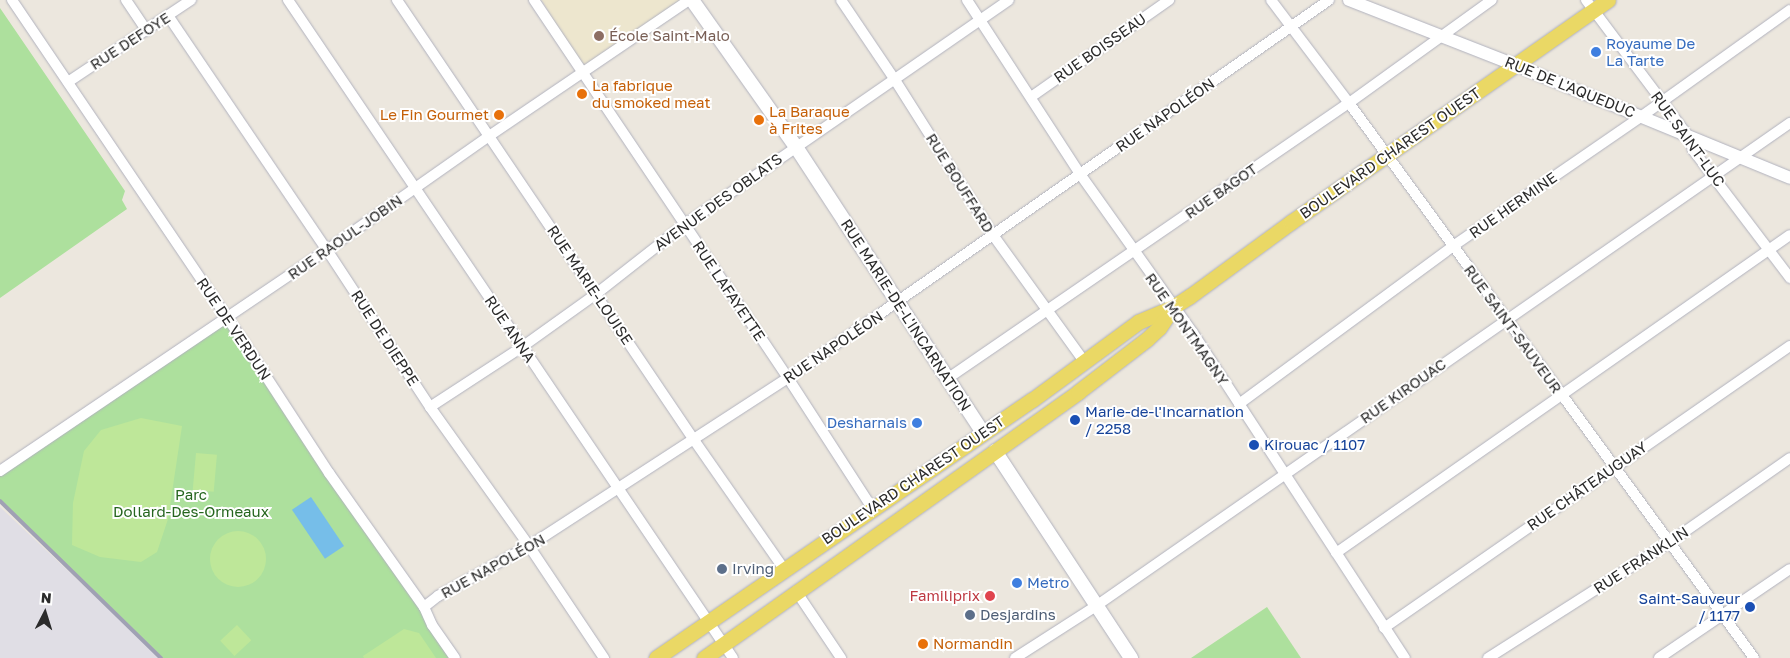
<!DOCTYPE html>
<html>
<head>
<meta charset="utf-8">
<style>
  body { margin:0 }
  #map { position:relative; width:1790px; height:658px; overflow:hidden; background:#ece7de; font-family:"Golos Text",sans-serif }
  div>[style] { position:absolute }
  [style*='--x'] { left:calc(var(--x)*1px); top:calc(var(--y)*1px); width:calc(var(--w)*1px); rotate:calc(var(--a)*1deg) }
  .industrial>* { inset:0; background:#e0dee5 }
  .education>* { inset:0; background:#ede6ce }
  .green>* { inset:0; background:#ade09d }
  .pitch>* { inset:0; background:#bee799; transform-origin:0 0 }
  .round { border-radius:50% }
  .water>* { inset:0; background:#76bee9; transform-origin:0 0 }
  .roads { filter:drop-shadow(0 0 1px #b1b2be) drop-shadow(0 0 1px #b1b2be) }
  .minor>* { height:10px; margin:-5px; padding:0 5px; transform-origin:5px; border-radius:5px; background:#fff }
  .tertiary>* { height:12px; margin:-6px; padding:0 6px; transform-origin:6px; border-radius:6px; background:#fff }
  .secondary>* { height:14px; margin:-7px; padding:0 7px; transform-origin:7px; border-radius:7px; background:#fff }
  .primary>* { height:15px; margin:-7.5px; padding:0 7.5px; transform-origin:7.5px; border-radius:7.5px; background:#ead865 }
  .rail>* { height:4px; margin:-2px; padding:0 2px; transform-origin:2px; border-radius:2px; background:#a0a1b4 }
  .dots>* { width:14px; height:14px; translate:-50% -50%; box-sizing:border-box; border:2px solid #fff; border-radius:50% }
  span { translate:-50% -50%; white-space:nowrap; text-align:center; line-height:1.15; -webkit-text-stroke:4px #fff; paint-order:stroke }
  .education-label { font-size:15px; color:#785e54 }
  .left { translate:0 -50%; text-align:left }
  .street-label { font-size:15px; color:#2b2b2b }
  .shop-label { font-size:15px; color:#366cbe }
  .right { translate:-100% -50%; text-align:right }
  .food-label { font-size:15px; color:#c56008 }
  .transit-label { font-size:15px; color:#164399 }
  .park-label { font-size:15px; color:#25651e }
  .service-label { font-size:15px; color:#4e5e75 }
  .health-label { font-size:15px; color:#be3a42 }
  .north { position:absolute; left:20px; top:588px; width:50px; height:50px; -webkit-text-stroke:4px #fff; paint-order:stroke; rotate:5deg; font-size:14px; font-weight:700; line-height:20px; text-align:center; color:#2b2b2b }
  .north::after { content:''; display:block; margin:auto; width:18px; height:22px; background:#2b2b2b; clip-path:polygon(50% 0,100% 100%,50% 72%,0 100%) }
</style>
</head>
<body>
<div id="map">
  <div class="industrial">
    <div style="clip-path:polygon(0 507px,161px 658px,0 658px)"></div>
  </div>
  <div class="education">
    <div style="clip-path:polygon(542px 0,689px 0,583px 73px)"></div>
  </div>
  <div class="green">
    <div style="clip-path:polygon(0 8px,125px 191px,122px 200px,127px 209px,0 298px)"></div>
    <div style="clip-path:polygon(226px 318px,455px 658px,163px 658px,0 501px,0 471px)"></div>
    <div style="clip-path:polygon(1267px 607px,1301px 658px,1191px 658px)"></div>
  </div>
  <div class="pitch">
    <div style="clip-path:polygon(141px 418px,182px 426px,168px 519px,157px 552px,141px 562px,100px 557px,72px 545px,73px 503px,84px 451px,101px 430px)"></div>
    <div style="left:196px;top:453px;width:21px;height:37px;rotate:5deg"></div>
    <div class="round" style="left:210px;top:531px;width:56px;height:56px"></div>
    <div style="left:237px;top:625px;width:21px;height:23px;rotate:47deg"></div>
    <div style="clip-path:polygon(404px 629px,419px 633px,436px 658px,364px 658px,363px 656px)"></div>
  </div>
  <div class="water">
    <div style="left:311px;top:497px;width:59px;height:23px;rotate:56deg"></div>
  </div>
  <div class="roads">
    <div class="minor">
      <div style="--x:12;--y:0;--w:436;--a:55.9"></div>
      <div style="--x:256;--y:361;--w:134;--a:56.9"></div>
      <div style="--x:329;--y:473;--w:164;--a:54.7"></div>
      <div style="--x:424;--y:607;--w:20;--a:66"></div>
      <div style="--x:432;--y:625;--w:40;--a:55.1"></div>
      <div style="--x:126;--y:0;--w:37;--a:56"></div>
      <div style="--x:288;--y:0;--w:794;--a:55.93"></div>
      <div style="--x:397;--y:0;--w:531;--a:55.98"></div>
      <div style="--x:694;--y:440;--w:157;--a:55.1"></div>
      <div style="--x:534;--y:0;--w:455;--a:56.1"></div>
      <div style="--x:788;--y:378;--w:155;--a:57.1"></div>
      <div style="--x:841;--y:0;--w:97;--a:56"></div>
      <div style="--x:895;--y:80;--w:183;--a:57.7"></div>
      <div style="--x:993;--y:235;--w:155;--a:54.2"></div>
      <div style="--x:967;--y:0;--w:207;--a:57"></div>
      <div style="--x:1080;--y:174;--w:195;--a:54.6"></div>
      <div style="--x:1193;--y:333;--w:388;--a:56.9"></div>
      <div style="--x:1271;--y:0;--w:129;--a:52.9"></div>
      <div style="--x:1349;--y:103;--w:687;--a:53.88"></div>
      <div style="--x:1586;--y:0;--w:171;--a:53.1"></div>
      <div style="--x:1689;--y:137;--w:14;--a:73"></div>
      <div style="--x:1693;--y:150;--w:161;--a:52.8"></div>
      <div style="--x:169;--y:17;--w:282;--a:55.9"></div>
      <div style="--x:327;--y:250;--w:188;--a:56.7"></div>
      <div style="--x:430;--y:407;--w:171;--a:54.5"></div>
      <div style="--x:529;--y:546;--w:135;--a:56.2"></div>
      <div style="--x:68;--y:82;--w:148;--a:-33.7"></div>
      <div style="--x:1031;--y:97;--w:169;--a:-35.1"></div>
      <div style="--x:947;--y:379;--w:488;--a:-34.5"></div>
      <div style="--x:1349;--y:103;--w:176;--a:-35.8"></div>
      <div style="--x:1239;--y:404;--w:266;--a:-36.4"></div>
      <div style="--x:1453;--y:246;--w:229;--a:-34.5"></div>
      <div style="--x:1642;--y:116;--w:182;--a:-35.6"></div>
      <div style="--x:430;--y:407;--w:110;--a:-33.1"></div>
      <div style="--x:522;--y:347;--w:91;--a:-35.6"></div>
      <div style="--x:596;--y:294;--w:112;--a:-38.1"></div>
      <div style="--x:684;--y:225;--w:395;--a:-34.7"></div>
      <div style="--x:0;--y:471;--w:395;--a:-34.1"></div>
      <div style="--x:327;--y:250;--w:198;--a:-35.1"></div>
      <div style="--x:489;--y:136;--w:242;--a:-34.2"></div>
      <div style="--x:1336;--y:553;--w:554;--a:-35.01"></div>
      <div style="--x:796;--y:591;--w:81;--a:56.1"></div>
      <div style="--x:424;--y:607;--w:18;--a:-38"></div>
      <div style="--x:438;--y:596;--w:104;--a:-28.8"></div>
      <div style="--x:529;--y:546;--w:309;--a:-33"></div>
      <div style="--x:788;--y:378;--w:660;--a:-34.94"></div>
      <div style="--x:1384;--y:628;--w:494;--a:-34.8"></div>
      <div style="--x:1015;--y:658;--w:96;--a:-32.7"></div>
      <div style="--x:1096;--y:606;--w:846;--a:-34.84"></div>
      <div style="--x:1488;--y:658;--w:216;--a:-32.5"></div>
      <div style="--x:1670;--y:542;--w:146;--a:-35"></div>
      <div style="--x:1659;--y:658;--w:158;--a:-34.2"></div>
    </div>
    <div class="tertiary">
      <div style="--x:1349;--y:0;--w:178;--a:21.4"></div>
      <div style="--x:1515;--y:65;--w:297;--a:22.3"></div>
    </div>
    <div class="secondary">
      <div style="--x:692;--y:0;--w:180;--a:54.7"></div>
      <div style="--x:796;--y:147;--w:342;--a:56.8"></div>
      <div style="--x:995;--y:451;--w:248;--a:56.7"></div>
    </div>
    <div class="primary">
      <div style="--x:656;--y:658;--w:456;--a:-34.5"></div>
      <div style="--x:1032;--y:400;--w:132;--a:-36.3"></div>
      <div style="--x:1138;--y:322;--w:38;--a:-23"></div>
      <div style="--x:1173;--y:307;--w:20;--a:-33"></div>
      <div style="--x:1190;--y:296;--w:125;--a:-36.2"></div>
      <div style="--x:1291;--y:222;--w:387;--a:-35"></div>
      <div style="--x:704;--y:658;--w:459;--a:-35.4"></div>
      <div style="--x:1078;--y:392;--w:87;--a:-37.5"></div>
      <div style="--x:1147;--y:339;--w:16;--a:-43"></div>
      <div style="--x:1159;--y:328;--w:25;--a:-56"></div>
    </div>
  </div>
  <div class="rail">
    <div style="--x:0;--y:501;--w:225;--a:44.3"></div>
  </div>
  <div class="dots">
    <div style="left:599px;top:36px;background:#8d6e63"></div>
    <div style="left:1596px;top:52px;background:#3f7fe0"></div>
    <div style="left:582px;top:94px;background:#e8710a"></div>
    <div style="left:499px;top:115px;background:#e8710a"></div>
    <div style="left:759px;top:120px;background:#e8710a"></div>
    <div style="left:1075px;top:420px;background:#1a4fb4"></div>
    <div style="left:917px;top:423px;background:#3f7fe0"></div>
    <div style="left:1254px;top:445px;background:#1a4fb4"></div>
    <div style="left:722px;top:569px;background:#5c6f8a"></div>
    <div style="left:1017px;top:583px;background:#3f7fe0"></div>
    <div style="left:990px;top:596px;background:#e0444e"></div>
    <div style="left:1750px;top:607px;background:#1a4fb4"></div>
    <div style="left:970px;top:615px;background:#5c6f8a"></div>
    <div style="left:923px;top:644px;background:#e8710a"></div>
  </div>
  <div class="education-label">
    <span class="left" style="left:609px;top:36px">École Saint-Malo</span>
  </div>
  <div class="street-label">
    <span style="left:130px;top:41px;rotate:-33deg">RUE DEFOYE</span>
    <span style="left:1100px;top:48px;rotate:-35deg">RUE BOISSEAU</span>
    <span style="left:1570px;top:87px;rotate:22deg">RUE DE L'AQUEDUC</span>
    <span style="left:1165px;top:115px;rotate:-35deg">RUE NAPOLÉON</span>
    <span style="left:1688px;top:139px;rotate:54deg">RUE SAINT-LUC</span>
    <span style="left:1390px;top:153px;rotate:-35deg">BOULEVARD CHAREST OUEST</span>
    <span style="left:960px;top:183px;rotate:58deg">RUE BOUFFARD</span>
    <span style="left:1221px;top:191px;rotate:-35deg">RUE BAGOT</span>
    <span style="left:718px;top:202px;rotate:-36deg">AVENUE DES OBLATS</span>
    <span style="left:1513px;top:205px;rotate:-35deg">RUE HERMINE</span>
    <span style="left:345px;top:237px;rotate:-35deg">RUE RAOUL-JOBIN</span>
    <span style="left:590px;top:285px;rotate:56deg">RUE MARIE-LOUISE</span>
    <span style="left:729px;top:291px;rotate:56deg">RUE LAFAYETTE</span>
    <span style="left:906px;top:315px;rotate:57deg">RUE MARIE-DE-L'INCARNATION</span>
    <span style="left:234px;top:329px;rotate:56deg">RUE DE VERDUN</span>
    <span style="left:510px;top:329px;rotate:56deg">RUE ANNA</span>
    <span style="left:1187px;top:329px;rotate:55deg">RUE MONTMAGNY</span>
    <span style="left:1513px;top:329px;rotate:54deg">RUE SAINT-SAUVEUR</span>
    <span style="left:385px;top:338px;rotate:57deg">RUE DE DIEPPE</span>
    <span style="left:833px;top:347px;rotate:-34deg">RUE NAPOLÉON</span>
    <span style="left:1403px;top:391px;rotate:-35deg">RUE KIROUAC</span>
    <span style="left:913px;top:480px;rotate:-34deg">BOULEVARD CHAREST OUEST</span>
    <span style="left:1587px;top:486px;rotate:-35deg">RUE CHÂTEAUGUAY</span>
    <span style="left:1641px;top:560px;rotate:-33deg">RUE FRANKLIN</span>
    <span style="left:493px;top:566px;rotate:-29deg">RUE NAPOLÉON</span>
  </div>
  <div class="shop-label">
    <span class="left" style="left:1606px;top:52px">Royaume De<br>La Tarte</span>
    <span class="right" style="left:907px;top:423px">Desharnais</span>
    <span class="left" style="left:1027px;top:583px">Metro</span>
  </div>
  <div class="food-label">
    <span class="left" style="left:592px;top:94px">La fabrique<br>du smoked meat</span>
    <span class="left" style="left:769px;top:120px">La Baraque<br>à Frites</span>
    <span class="right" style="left:489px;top:115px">Le Fin Gourmet</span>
    <span class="left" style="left:933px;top:644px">Normandin</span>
  </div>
  <div class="transit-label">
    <span class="left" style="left:1085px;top:420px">Marie-de-l'Incarnation<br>/ 2258</span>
    <span class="left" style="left:1264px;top:445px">Kirouac / 1107</span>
    <span class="right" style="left:1740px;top:607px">Saint-Sauveur<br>/ 1177</span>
  </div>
  <div class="park-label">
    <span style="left:191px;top:503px">Parc<br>Dollard-Des-Ormeaux</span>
  </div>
  <div class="service-label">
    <span class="left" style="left:732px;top:569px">Irving</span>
    <span class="left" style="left:980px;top:615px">Desjardins</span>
  </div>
  <div class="health-label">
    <span class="right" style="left:980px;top:596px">Familiprix</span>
  </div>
  <div class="north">N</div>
</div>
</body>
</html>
